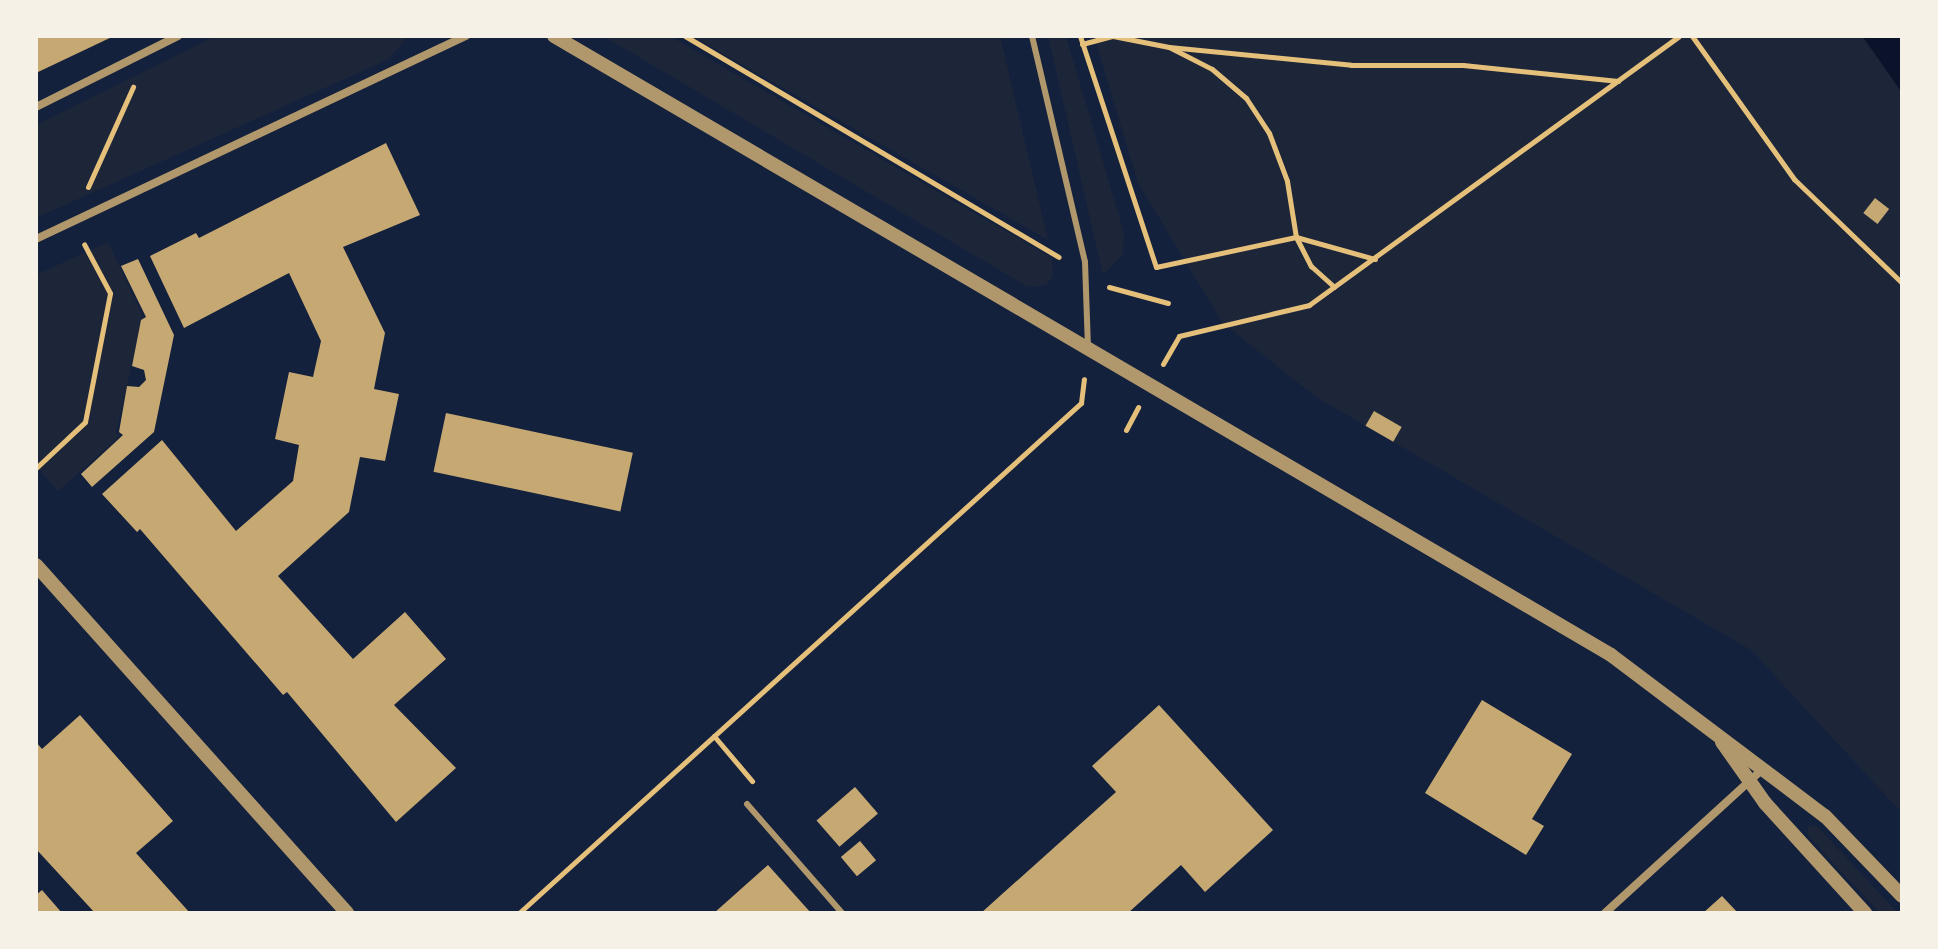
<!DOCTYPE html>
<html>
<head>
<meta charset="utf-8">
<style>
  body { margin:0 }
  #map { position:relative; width:1938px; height:949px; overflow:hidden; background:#14213d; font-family:"Sofia Sans Condensed",sans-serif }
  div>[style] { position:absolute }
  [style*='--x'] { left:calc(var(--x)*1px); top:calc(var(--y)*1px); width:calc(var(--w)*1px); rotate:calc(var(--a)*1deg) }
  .green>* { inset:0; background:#1d2539 }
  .water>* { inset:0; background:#0b132b }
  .building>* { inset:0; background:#c6a872; transform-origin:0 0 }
  .path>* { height:5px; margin:-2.5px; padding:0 2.5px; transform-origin:2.5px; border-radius:2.5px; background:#e5c07b }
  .service>* { height:6px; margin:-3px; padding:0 3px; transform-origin:3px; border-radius:3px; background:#b1986c }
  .minor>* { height:8px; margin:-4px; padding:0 4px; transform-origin:4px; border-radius:4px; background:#b1986c }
  .tertiary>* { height:14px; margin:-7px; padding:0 7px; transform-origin:7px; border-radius:7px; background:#b1986c }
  span { translate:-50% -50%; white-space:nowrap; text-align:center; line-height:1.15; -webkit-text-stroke:6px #f6f1e7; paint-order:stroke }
  .frame { position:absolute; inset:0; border:38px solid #f6f1e7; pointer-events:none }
</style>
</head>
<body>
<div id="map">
  <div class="green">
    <div style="clip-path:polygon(215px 36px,408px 36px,389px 59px,36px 218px,36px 125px)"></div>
    <div style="clip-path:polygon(603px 36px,670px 36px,1052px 258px,1053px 277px,1046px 285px,1028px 287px)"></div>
    <div style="clip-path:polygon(692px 36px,1000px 36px,1048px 240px)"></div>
    <div style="clip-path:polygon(1048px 36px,1066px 36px,1124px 233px,1123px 254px,1103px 275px)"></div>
    <div style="clip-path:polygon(1094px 36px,1902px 36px,1902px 813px,1751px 650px,1316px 397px,1222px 322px,1138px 183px)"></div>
    <div style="clip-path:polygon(108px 242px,143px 316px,116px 432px,120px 436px,58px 491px,36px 466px,36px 275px)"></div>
    <div style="clip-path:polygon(1814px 825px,1818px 827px,1898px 913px,1880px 913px,1808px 836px,1808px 827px)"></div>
  </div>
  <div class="water">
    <div style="clip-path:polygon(1862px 36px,1902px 36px,1902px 93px,1875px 54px)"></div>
  </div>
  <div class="building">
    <div style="clip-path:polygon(36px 36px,114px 36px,36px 73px)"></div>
    <div style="clip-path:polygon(386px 143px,420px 215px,343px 247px,385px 333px,374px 389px,399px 394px,385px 461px,360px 457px,349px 512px,278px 576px,353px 659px,405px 612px,446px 659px,394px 705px,456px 768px,396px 822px,287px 692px,283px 695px,140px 529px,137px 532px,102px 494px,162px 440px,236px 531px,293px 481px,299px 445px,275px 439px,289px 372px,313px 377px,321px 341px,289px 273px,184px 328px,150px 256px,196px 233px,199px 238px)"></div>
    <div style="left:1875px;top:198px;width:18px;height:19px;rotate:38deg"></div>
    <div style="clip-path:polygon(138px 259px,174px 335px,154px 432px,92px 487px,81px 474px,123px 435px,119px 432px,127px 386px,139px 387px,146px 380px,144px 370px,132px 366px,141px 320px,146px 317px,121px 266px)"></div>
    <div style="left:1374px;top:411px;width:32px;height:17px;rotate:30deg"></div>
    <div style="left:446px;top:413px;width:191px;height:60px;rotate:12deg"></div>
    <div style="clip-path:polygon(1482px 700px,1572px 754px,1532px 819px,1544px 826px,1526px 855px,1425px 793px)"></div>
    <div style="clip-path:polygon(1159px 705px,1273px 830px,1205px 892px,1181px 865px,1128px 913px,981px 913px,1116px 792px,1092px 766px)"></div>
    <div style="clip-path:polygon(80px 715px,173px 821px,136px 853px,190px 913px,95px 913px,36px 849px,36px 742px,42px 749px)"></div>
    <div style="left:855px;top:787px;width:35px;height:51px;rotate:49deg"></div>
    <div style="left:860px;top:841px;width:25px;height:25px;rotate:50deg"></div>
    <div style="clip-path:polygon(768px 865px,811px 913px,714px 913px)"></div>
    <div style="clip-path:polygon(42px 890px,62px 913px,36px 913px,36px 895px)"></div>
    <div style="clip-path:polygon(1722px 896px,1738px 913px,1703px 913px)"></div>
  </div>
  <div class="path">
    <div style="--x:685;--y:36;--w:434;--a:30.6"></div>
    <div style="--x:1080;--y:36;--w:243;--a:71.8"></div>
    <div style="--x:1156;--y:267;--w:143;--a:-12.1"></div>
    <div style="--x:1296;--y:237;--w:82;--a:15.6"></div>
    <div style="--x:1113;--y:36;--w:57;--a:11.1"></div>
    <div style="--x:1169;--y:47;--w:48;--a:27.1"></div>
    <div style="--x:1212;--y:69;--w:45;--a:40.5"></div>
    <div style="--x:1246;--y:98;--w:42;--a:56.7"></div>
    <div style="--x:1269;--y:133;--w:51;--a:69.4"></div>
    <div style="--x:1287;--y:181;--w:57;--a:80.9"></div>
    <div style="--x:1296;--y:237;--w:33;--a:63"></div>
    <div style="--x:1311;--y:266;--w:31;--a:42"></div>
    <div style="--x:1692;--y:36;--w:176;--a:54.5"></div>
    <div style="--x:1794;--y:179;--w:150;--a:43.9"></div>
    <div style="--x:1082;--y:44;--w:31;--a:-15"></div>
    <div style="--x:1169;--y:47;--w:183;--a:5.6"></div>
    <div style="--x:1351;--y:65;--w:112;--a:0"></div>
    <div style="--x:1463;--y:65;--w:156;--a:5.9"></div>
    <div style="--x:88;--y:187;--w:110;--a:-65.8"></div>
    <div style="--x:1109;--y:287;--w:61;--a:15.2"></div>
    <div style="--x:1163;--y:364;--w:32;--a:-60"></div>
    <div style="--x:1179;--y:336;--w:134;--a:-13.4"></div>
    <div style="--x:1309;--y:305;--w:457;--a:-36"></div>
    <div style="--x:1126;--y:430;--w:26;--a:-62"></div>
    <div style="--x:36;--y:468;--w:67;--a:-43.2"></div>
    <div style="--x:85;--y:422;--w:131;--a:-79"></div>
    <div style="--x:110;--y:293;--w:55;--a:-118"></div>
    <div style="--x:714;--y:736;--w:59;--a:49.8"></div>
    <div style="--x:519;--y:913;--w:759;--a:-42.22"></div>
    <div style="--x:1081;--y:403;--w:24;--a:-83"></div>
  </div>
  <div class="service">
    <div style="--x:1032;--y:36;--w:232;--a:76.8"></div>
    <div style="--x:1085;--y:262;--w:84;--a:88"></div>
    <div style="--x:747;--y:804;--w:145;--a:48.9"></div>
  </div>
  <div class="minor">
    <div style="--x:36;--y:107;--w:159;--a:-26.6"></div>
    <div style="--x:36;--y:239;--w:476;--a:-25.3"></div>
    <div style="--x:1605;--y:913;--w:215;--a:-42.4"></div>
  </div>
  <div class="tertiary">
    <div style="--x:554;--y:36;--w:1225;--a:30.35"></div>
    <div style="--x:1611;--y:655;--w:268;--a:37"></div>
    <div style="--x:1825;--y:816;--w:111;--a:46.1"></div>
    <div style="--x:36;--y:565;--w:467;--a:48.2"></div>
    <div style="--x:1722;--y:742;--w:75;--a:54.8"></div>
    <div style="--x:1765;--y:803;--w:149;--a:47.7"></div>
  </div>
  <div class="frame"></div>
</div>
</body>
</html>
